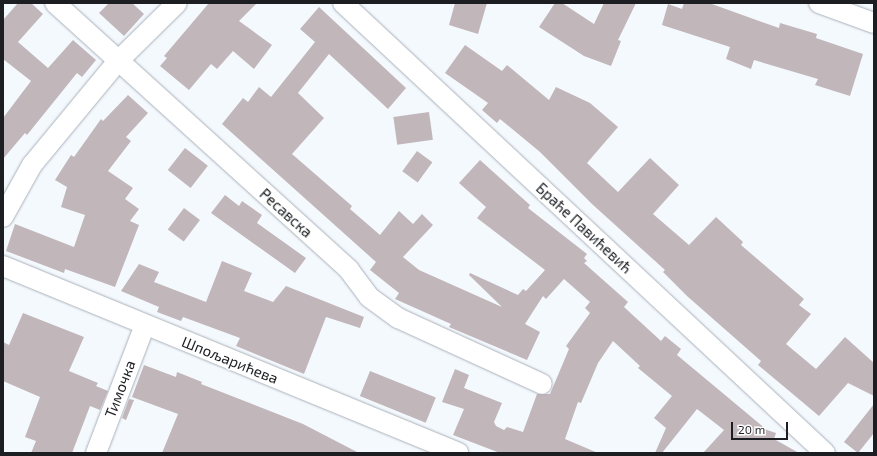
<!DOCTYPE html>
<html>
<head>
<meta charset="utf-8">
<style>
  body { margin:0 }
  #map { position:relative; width:877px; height:456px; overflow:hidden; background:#f4f9fe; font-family:"Exo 2",sans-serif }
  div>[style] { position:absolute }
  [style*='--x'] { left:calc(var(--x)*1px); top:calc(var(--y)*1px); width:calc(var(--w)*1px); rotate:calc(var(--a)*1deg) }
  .building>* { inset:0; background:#c1b6ba; transform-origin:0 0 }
  .roads { filter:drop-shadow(0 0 1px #aab1b9) drop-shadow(0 0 1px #aab1b9) }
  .street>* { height:20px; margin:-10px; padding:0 10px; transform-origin:10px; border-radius:10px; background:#fff }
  span { translate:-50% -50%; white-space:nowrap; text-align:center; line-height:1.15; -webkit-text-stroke:3px #fff; paint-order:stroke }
  .street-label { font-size:15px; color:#1c1e21 }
  .frame { position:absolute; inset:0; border:4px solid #1c1e21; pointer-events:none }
  .scale { position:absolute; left:731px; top:422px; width:57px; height:18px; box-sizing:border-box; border:2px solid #1c1e21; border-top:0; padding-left:5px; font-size:12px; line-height:14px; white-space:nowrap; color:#1c1e21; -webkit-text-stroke:3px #fff; paint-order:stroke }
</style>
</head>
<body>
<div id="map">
  <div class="building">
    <div style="clip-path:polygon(18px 3px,31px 3px,43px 14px,18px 42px,48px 68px,73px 40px,96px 60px,82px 77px,77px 73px,27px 135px,25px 133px,3px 159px,3px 118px,31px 81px,3px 59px,3px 20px)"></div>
    <div style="clip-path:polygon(109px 3px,132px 3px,144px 14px,124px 36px,99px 13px)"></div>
    <div style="clip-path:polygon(209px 3px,257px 3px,239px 21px,272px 45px,254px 69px,233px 51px,217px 69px,211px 64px,189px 90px,160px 66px,167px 58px,164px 56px)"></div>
    <div style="clip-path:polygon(455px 3px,487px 3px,478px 34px,449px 25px)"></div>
    <div style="clip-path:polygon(555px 3px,562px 3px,594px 24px,604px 3px,636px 3px,618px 40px,621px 41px,611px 66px,584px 56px,539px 27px)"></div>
    <div style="clip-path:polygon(684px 3px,709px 3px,779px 28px,780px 23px,817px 34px,816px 38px,863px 54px,850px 96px,815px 85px,818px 79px,754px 60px,751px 69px,726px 59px,730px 47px,662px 25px,668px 4px,682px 9px)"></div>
    <div style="clip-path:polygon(319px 7px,406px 88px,388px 109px,329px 54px,298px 93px,324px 118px,292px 154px,352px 206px,350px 209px,380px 235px,399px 211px,413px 224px,422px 214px,433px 225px,403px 257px,419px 270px,502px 307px,469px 275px,470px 273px,518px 295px,523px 289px,526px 291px,545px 270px,477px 218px,486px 207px,459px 183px,480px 160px,530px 205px,528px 208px,587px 254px,584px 258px,587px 261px,584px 263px,628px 302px,624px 307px,661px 341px,665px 336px,681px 349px,677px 355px,767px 430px,776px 433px,774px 439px,799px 453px,703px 453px,724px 430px,697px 409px,662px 453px,655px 453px,666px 428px,654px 418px,672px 396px,638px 368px,640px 366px,613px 341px,598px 363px,581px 403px,578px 402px,565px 439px,598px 453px,500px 453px,453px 435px,464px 409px,442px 402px,455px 369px,469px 375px,464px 388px,502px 403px,494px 422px,496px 426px,504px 430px,507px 427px,523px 432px,537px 394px,550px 394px,569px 349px,566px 346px,590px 313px,585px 308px,590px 302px,564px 279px,546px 299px,543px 296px,525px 324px,540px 332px,527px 360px,449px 327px,451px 324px,395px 299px,399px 293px,370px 270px,376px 262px,222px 124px,243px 98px,248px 102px,259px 87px,271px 97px,315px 42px,300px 29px)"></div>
    <div style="clip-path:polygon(465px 45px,502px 71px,507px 65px,549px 100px,556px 87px,590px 103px,618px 127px,587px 163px,618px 192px,650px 158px,679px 185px,653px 214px,689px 245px,716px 217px,743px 242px,741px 245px,804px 299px,799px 305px,811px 314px,786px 344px,816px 369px,845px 337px,874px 363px,874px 396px,848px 383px,819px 416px,758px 365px,761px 361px,687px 296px,663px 272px,665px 270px,592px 204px,540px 152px,500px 119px,497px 123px,482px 110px,488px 103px,445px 73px)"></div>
    <div style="clip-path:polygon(128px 95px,148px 113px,126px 137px,131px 141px,108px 171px,133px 188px,125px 199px,139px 209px,130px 221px,139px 225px,115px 287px,65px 269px,64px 273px,6px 251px,15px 224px,74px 247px,85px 215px,61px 207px,67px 187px,55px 180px,71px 155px,74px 157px,101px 119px,103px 121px)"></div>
    <div style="left:429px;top:112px;width:28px;height:36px;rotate:82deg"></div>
    <div style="left:185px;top:148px;width:29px;height:28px;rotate:38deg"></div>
    <div style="left:417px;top:151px;width:19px;height:25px;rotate:36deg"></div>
    <div style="clip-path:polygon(225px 195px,239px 206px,242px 201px,262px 215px,257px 223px,306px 258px,295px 273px,211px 213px)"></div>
    <div style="left:184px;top:208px;width:20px;height:27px;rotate:37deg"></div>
    <div style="clip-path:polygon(222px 261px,252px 273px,244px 291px,273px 302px,286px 286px,364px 317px,360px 328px,326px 317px,304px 374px,236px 346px,240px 338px,183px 317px,181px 321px,157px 312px,159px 307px,121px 291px,139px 264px,159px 272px,154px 282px,206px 302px)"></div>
    <div style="clip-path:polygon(23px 313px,84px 337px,69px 371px,98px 383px,96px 386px,108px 391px,100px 410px,90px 406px,72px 453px,31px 453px,36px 441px,25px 437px,40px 397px,3px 381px,3px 342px,9px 345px)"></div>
    <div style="clip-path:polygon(144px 365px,176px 377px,177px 372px,202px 382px,201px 384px,303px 424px,359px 453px,162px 453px,178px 414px,132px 397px)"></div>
    <div style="left:370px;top:371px;width:71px;height:27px;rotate:22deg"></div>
    <div style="clip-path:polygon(129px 399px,134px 400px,126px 420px,122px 418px)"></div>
    <div style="clip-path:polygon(874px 404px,874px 433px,858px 453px,844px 442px)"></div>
  </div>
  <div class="roads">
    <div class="street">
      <div style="--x:55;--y:3;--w:397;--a:42.2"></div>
      <div style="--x:349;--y:270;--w:34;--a:53"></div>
      <div style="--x:369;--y:297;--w:36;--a:36"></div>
      <div style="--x:398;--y:318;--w:158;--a:24.6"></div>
      <div style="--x:343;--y:3;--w:659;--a:43.03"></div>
      <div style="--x:819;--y:3;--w:59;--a:20"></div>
      <div style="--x:3;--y:217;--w:60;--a:-60.9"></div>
      <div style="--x:32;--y:165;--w:136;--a:-50.4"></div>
      <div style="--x:119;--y:60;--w:81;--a:-44.5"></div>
      <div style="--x:3;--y:266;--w:492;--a:22.3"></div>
      <div style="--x:96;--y:453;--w:137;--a:-69.1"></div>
    </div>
  </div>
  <div class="street-label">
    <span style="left:286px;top:213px;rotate:42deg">Ресавска</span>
    <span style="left:584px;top:228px;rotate:43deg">Браће Павићевић</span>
    <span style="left:230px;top:360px;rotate:22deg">Шпољарићева</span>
    <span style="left:120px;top:389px;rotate:-69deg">Тимочка</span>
  </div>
  <div class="frame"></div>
  <div class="scale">20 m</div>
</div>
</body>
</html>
